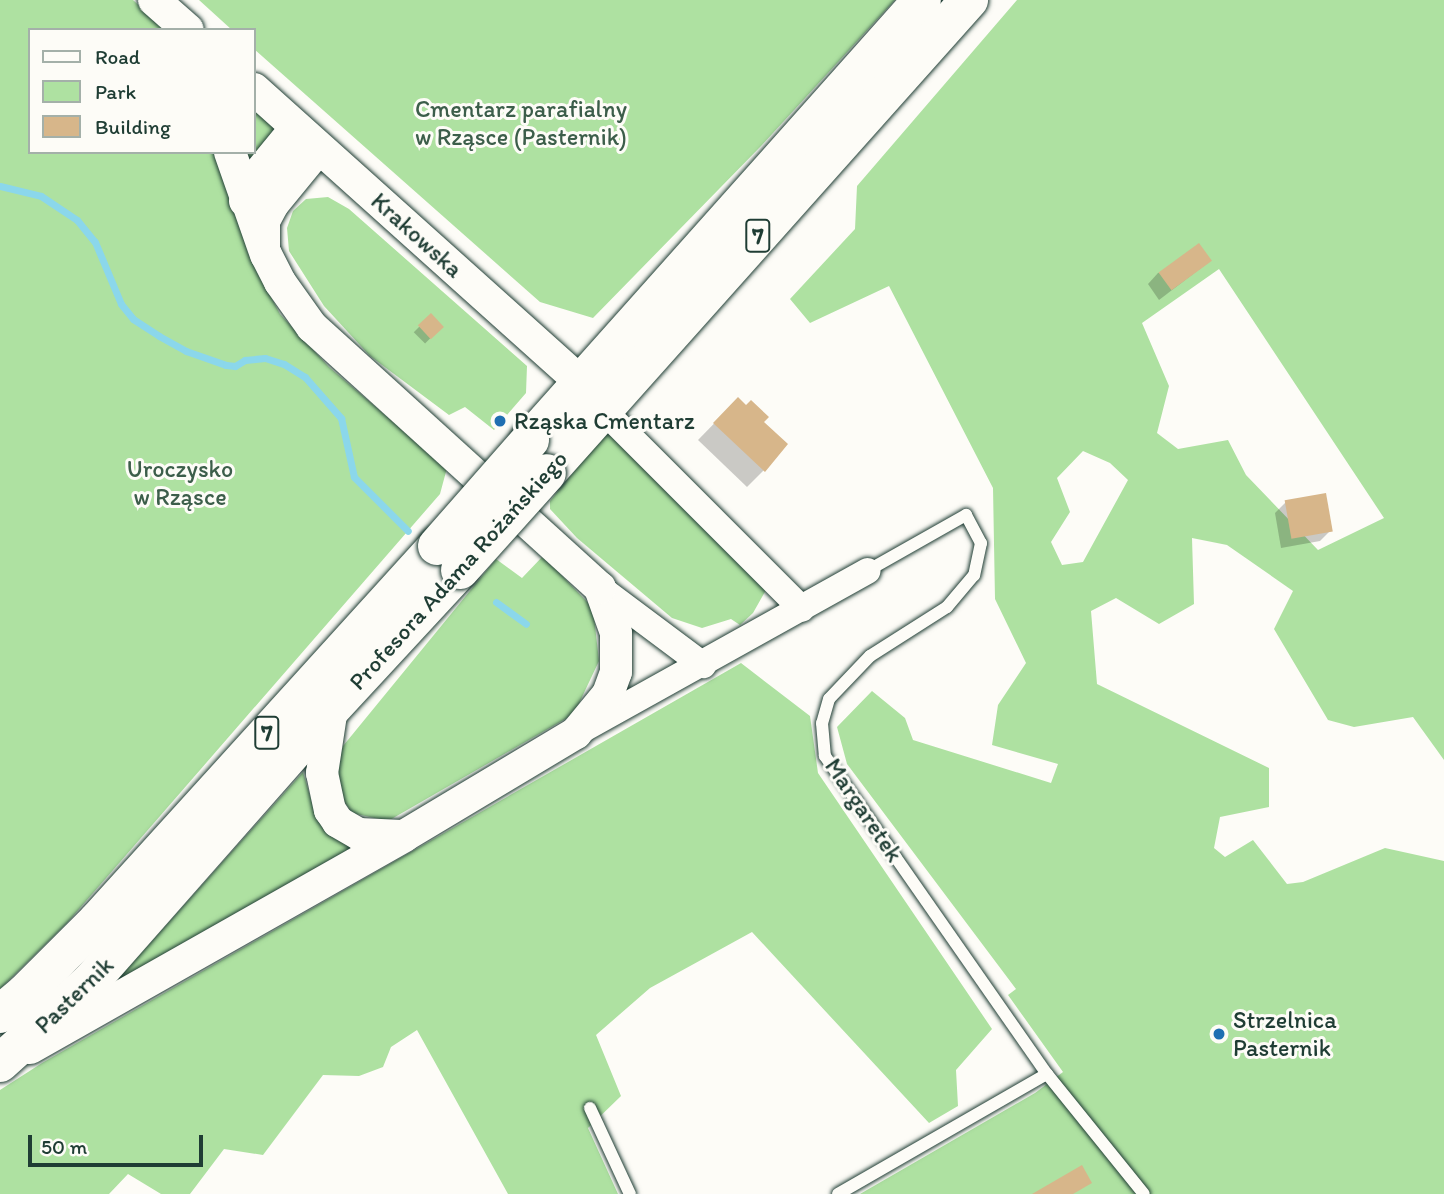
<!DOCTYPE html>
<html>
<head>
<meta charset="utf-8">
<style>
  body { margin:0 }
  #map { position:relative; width:1444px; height:1194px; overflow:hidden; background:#fdfcf7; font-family:Itim,sans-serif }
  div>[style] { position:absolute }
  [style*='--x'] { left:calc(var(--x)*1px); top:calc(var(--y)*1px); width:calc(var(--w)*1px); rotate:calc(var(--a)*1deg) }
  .green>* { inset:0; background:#aee1a1 }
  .shadow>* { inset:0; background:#0003; transform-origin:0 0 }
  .stream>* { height:7px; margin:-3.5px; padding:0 3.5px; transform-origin:3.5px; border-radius:3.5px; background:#8bd7eb }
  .building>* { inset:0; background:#d7b68a; transform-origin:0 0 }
  .roads { filter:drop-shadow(0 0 2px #1f3d34) drop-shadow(0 0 2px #1f3d34) }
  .service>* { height:12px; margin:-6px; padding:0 6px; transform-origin:6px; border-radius:6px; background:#fdfcf7 }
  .minor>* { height:26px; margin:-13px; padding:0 13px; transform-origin:13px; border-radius:13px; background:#fdfcf7 }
  .tertiary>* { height:32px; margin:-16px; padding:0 16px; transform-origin:16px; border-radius:16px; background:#fdfcf7 }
  .primary>* { height:38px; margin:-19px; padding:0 19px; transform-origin:19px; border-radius:19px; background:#fdfcf7 }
  .bridges { filter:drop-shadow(0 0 2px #1f3d34) drop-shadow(0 0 2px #1f3d34) }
  .primary-bridge>* { height:38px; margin:-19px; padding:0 19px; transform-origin:19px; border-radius:19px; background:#fdfcf7 }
  .dots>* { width:19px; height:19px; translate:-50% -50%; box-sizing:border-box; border:4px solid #fdfcf7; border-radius:50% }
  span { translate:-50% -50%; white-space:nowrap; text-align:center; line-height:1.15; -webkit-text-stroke:6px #fdfcf7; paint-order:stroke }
  .shield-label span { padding:2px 5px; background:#fdfcf7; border:2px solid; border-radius:5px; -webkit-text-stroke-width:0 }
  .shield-label { font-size:23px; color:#1f3d34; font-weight:700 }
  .park-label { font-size:24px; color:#3c5e4a }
  .street-label { font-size:24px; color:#1f3d34 }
  .poi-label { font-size:24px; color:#1f3d34 }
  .left { translate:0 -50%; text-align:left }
  .legend { position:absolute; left:28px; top:28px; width:228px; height:126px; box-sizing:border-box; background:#fdfcf7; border:2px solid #a4b0a9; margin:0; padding:9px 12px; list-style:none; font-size:21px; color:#1f3d34 }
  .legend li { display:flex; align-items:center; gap:14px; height:35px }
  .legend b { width:35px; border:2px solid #a4b0a9 }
  .scale { position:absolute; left:28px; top:1135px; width:175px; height:32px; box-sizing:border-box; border:4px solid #1f3d34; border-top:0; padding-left:9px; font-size:21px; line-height:24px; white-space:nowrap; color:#1f3d34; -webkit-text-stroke:5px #fdfcf7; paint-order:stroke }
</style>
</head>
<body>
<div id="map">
  <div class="green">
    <div style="clip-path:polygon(0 0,133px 0,166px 30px,30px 30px,30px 152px,219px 152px,248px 253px,280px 314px,329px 367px,447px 468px,440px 494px,67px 923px,0 989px)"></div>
    <div style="clip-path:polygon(199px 0,895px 0,762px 145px,593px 318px,540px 302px,254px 49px,254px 30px,232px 30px)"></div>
    <div style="clip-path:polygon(evenodd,1017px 0,1444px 0,1444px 760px,1413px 717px,1354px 727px,1328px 720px,1274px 629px,1293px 591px,1227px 545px,1192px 538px,1194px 604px,1159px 624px,1116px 598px,1091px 611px,1097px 684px,1269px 768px,1269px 807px,1220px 817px,1214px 848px,1225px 857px,1253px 840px,1287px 884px,1303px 882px,1385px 848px,1444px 861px,1444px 1194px,860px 1194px,1035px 1093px,1063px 1072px,1008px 995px,1016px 989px,847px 764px,837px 727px,872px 691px,905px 718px,913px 740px,1051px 783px,1058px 764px,992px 745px,998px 705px,1026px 663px,995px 599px,993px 488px,889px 286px,810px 323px,790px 299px,855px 229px,857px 186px,1017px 0,1219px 269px,1384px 518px,1318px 550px,1246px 475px,1228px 440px,1178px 449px,1157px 433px,1169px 386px,1142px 323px,1219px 269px,1017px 0,1083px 451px,1110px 463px,1128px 480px,1083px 562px,1062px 565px,1051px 542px,1070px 512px,1057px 478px,1083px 451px)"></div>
    <div style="clip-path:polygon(254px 104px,278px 126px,250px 164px,242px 152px,254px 152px)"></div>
    <div style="clip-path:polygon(328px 197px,349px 209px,527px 366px,526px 393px,494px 430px,465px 407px,449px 415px,370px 356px,324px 306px,289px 251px,287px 228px,293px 211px,306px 199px)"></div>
    <div style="clip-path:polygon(606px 432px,622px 439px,766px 590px,753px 613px,740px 625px,731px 619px,702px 628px,672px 618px,577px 538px,550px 509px,550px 501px)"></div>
    <div style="clip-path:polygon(543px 556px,593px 608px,599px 661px,574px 714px,388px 821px,352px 813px,332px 783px,343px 746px,496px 559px,522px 578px)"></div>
    <div style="clip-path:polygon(741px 663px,810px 716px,818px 773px,992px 1029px,956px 1070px,958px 1106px,929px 1123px,752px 932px,650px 988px,596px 1035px,621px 1096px,588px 1128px,618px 1194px,508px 1194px,417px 1030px,391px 1047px,383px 1067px,359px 1076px,323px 1075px,263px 1155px,224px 1149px,190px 1194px,161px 1194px,128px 1174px,109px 1194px,0 1194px,0 1090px,42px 1063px)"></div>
    <div style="clip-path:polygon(303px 772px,313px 806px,353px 847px,110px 988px)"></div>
  </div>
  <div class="shadow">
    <div style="clip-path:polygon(1210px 261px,1159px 300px,1148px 284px,1158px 273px)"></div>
    <div style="left:430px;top:316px;width:16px;height:23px;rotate:45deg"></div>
    <div style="clip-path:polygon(738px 399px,762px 422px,764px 470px,747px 487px,698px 440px)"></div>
    <div style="clip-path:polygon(1286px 502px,1331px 530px,1320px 541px,1281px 548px,1275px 513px)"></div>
  </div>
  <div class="stream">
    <div style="--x:0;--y:186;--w:42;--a:13.7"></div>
    <div style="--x:41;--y:196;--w:43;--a:33.7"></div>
    <div style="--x:77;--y:220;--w:28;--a:51"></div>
    <div style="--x:95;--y:242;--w:67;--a:67.2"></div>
    <div style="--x:121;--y:304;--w:19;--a:51"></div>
    <div style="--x:133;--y:319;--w:31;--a:33"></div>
    <div style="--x:159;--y:336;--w:31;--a:29"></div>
    <div style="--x:186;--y:351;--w:42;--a:19.3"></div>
    <div style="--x:226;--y:365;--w:9;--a:6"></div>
    <div style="--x:235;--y:366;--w:12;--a:-31"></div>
    <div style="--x:245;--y:360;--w:20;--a:-6"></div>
    <div style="--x:265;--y:358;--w:20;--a:18"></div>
    <div style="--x:284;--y:364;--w:25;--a:32"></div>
    <div style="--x:305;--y:377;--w:55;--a:48.7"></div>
    <div style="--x:341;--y:418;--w:60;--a:77.6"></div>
    <div style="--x:354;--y:477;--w:76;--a:45"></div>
    <div style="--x:496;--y:602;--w:37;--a:36"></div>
  </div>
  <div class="building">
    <div style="left:1199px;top:243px;width:22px;height:50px;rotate:54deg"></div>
    <div style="left:431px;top:313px;width:19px;height:18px;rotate:47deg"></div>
    <div style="clip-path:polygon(738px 397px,746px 405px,751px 400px,769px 417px,764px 422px,788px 444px,765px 472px,713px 423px)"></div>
    <div style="left:1326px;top:493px;width:39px;height:42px;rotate:80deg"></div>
    <div style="clip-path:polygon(1082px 1165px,1092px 1183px,1073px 1194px,1032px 1194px)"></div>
  </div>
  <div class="roads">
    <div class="service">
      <div style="--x:867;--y:571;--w:114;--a:-29.5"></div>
      <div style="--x:966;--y:515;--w:32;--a:62"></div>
      <div style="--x:981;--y:543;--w:33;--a:102"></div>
      <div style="--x:974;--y:575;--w:42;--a:130.2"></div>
      <div style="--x:947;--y:607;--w:91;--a:147.5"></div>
      <div style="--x:870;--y:656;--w:59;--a:133.6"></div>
      <div style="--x:829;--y:699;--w:25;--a:106"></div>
      <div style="--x:822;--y:723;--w:33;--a:85"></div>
      <div style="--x:825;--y:756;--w:388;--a:55.1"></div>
      <div style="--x:1047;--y:1074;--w:154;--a:51.1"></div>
      <div style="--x:590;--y:1108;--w:95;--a:65.1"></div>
      <div style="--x:838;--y:1194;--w:241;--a:-29.9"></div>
    </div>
    <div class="minor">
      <div style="--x:603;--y:410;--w:281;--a:45"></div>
      <div style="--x:600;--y:588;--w:129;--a:36.8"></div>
      <div style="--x:580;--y:731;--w:329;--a:-29.1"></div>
    </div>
    <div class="tertiary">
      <div style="--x:154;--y:0;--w:45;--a:41.4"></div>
      <div style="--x:254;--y:89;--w:438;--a:41.9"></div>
      <div style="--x:245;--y:201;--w:25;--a:-67"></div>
      <div style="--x:255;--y:178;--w:65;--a:-50.6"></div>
      <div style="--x:264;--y:247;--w:26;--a:-90"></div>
      <div style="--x:264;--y:221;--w:19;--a:-62"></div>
      <div style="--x:273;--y:204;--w:72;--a:-50.6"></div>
      <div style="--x:332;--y:708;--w:66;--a:98.7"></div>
      <div style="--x:322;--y:773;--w:38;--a:78"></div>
      <div style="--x:330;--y:810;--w:14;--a:56"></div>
      <div style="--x:338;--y:822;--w:24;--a:30"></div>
      <div style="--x:359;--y:834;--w:43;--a:2.7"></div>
      <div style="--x:30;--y:1048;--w:430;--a:-29.5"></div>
      <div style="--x:404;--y:836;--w:200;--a:-30.9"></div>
      <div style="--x:576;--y:733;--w:50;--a:-50.6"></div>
      <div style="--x:608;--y:694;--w:23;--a:-70"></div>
      <div style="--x:616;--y:672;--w:39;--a:-90"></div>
      <div style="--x:616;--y:633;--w:48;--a:-109.6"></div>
      <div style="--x:600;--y:588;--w:389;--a:-137.8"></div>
      <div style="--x:312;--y:327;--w:55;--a:-125.4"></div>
      <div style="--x:280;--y:282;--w:30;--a:-117"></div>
      <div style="--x:266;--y:255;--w:109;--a:-109.3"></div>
    </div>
    <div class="primary">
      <div style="--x:530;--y:440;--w:589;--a:-48.3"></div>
      <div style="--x:547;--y:473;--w:634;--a:-48.26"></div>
      <div style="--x:0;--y:1014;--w:33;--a:-40"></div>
      <div style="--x:25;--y:993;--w:102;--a:-45"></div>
      <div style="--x:97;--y:921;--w:506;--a:-47.8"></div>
      <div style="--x:0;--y:1063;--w:122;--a:-42"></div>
      <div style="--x:91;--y:981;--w:364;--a:-48.6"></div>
      <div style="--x:332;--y:708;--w:188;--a:-47.2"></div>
    </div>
  </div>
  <div class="bridges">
    <div class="primary-bridge">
      <div style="--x:437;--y:546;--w:141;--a:-48.7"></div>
      <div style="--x:460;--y:570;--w:130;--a:-48.1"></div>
    </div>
  </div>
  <div class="dots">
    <div style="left:500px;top:421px;background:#1f6fb2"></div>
    <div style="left:1219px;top:1034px;background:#1f6fb2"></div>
  </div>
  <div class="shield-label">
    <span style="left:758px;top:236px">7</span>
    <span style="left:267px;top:733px">7</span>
  </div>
  <div class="park-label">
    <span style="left:521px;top:123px">Cmentarz parafialny<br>w Rząsce (Pasternik)</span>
    <span style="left:180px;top:483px">Uroczysko<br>w Rząsce</span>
  </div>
  <div class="street-label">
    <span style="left:417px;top:235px;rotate:42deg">Krakowska</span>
    <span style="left:458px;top:570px;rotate:-48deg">Profesora Adama Rożańskiego</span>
    <span style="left:864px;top:810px;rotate:56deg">Margaretek</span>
    <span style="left:74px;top:995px;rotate:-44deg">Pasternik</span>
  </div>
  <div class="poi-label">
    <span class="left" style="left:514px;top:421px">Rząska Cmentarz</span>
    <span class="left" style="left:1233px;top:1034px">Strzelnica<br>Pasternik</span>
  </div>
  <ul class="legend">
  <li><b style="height:9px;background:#fdfcf7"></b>Road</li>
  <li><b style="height:19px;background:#aee1a1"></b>Park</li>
  <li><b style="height:19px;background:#d7b68a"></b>Building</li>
  </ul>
  <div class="scale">50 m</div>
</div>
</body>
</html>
